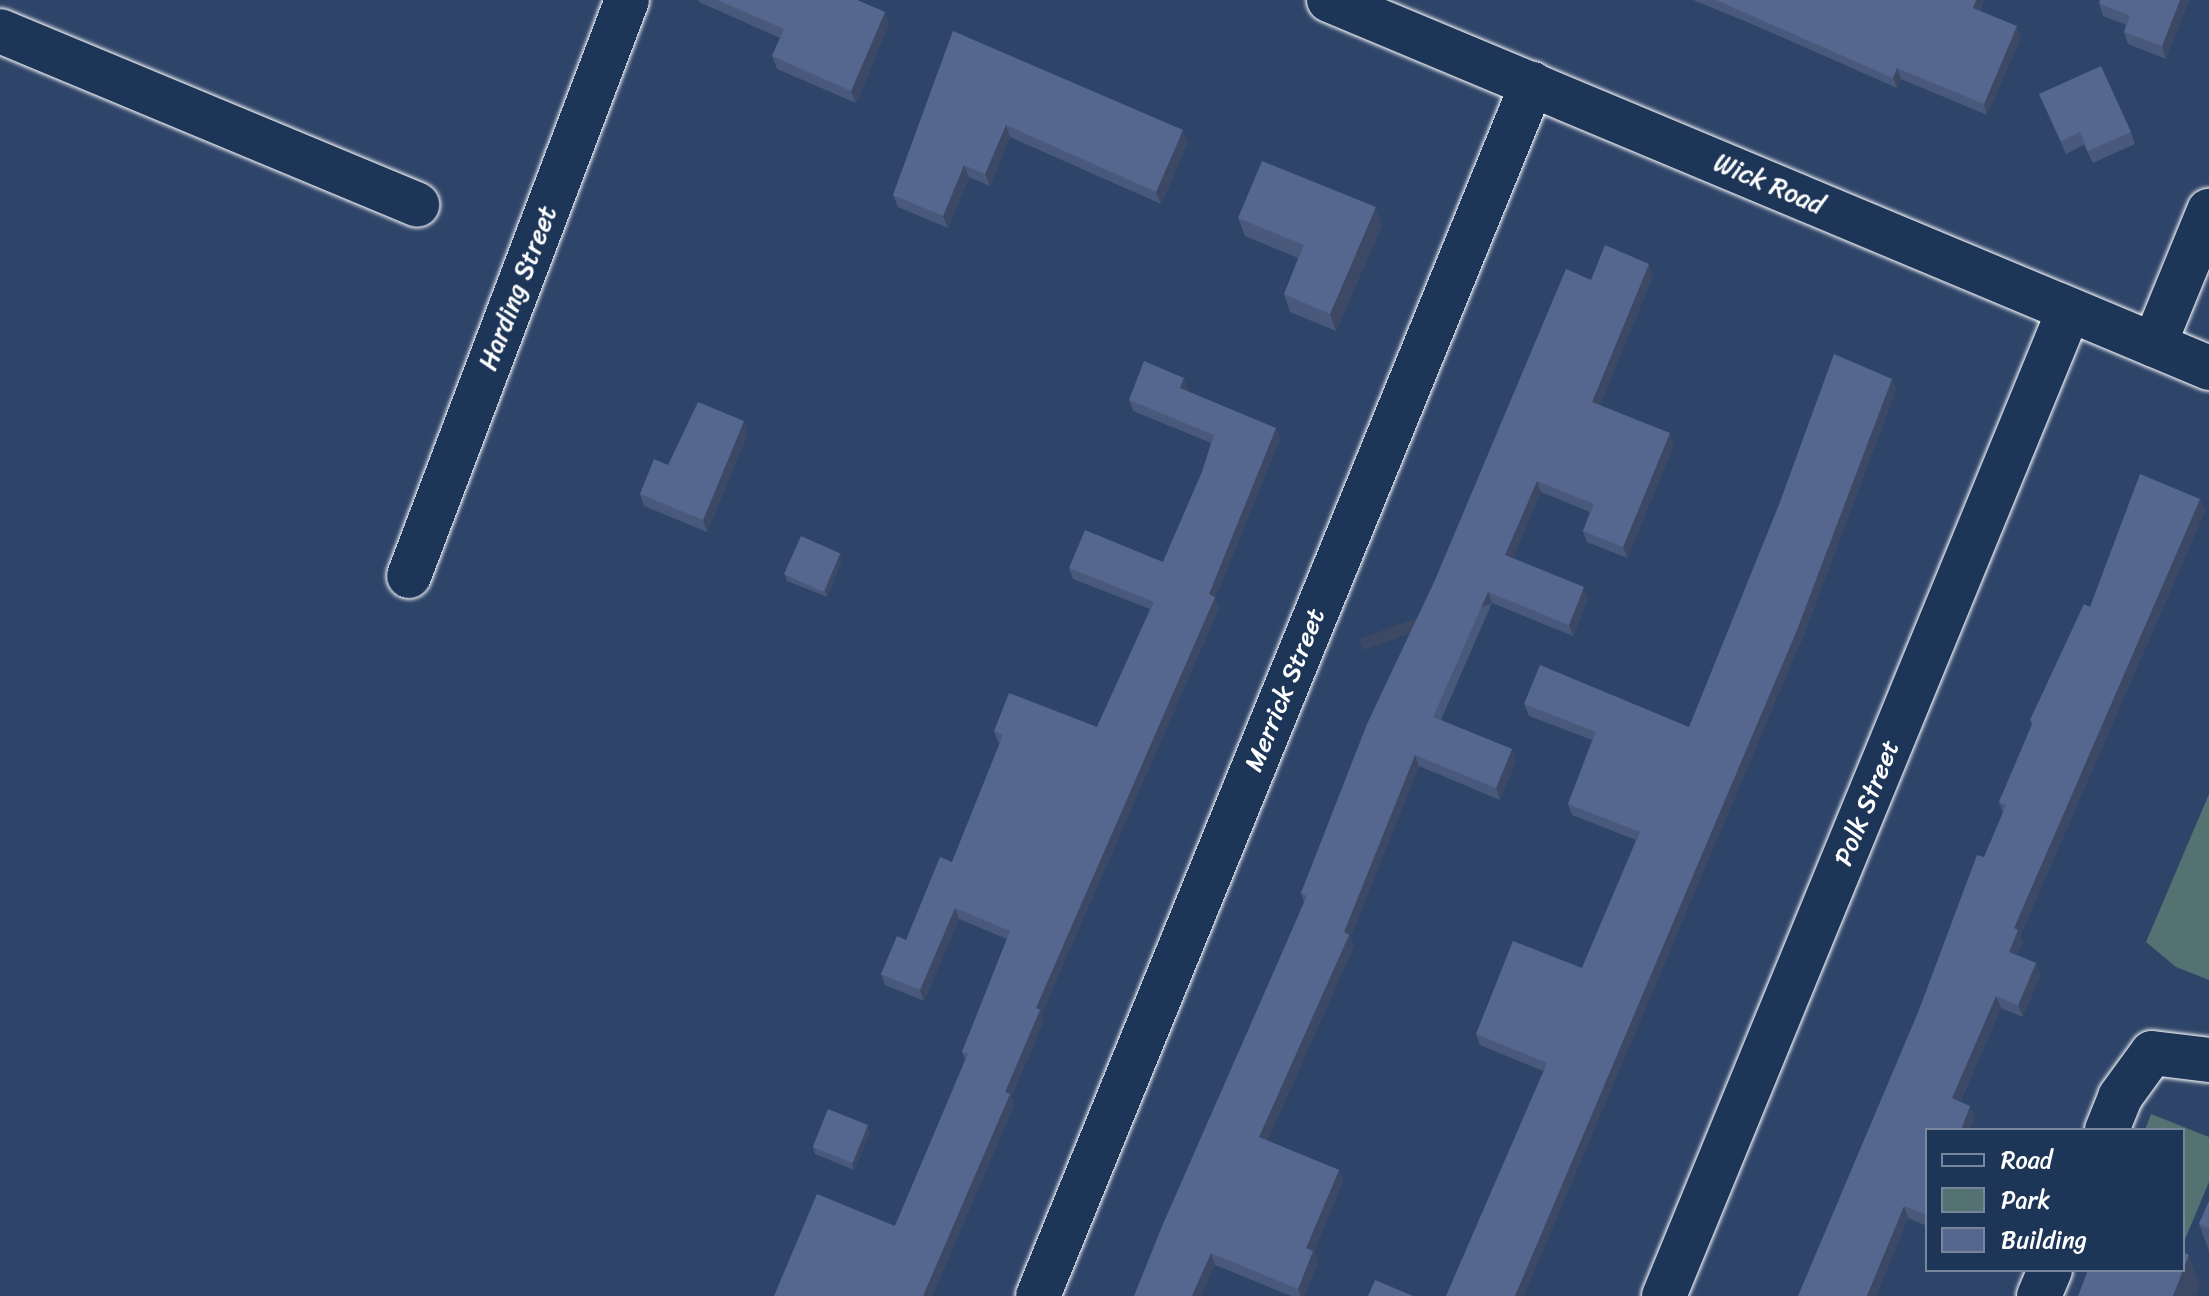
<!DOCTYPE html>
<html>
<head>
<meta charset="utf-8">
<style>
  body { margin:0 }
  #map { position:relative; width:2209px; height:1296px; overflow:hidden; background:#2e4468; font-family:Sriracha,sans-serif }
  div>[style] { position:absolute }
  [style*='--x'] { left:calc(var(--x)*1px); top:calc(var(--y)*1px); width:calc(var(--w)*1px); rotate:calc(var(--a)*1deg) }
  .green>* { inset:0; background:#537271 }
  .roads { filter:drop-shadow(0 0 2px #fff) drop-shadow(0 0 2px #fff) }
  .minor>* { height:44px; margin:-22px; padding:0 22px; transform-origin:22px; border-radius:22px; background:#1d3557 }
  .wall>* { inset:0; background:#49597b }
  .shaded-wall>* { inset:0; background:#3c4864; transform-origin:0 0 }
  .building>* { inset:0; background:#55678f; transform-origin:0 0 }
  span { translate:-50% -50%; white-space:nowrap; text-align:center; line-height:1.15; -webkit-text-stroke:7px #1d3557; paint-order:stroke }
  .street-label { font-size:26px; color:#fff }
  .legend { position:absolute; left:1925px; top:1128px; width:260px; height:144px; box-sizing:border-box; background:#1d3557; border:2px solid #77869a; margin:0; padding:10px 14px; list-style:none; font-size:24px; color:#fff }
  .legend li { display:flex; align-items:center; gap:16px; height:40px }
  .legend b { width:40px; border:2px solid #77869a }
</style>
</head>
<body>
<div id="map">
  <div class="green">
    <div style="clip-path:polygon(2209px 794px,2209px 980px,2176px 967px,2146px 942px)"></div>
    <div style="clip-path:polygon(2151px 1114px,2209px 1137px,2209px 1182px,2183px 1244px,2183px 1130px,2145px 1130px)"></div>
  </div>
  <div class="roads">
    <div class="minor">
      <div style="--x:1329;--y:0;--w:954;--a:22.69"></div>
      <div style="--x:0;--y:31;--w:452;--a:22.6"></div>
      <div style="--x:2154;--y:345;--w:145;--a:-67.7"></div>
      <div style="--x:409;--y:576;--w:616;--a:-69.27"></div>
      <div style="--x:2107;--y:1130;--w:35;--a:-68"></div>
      <div style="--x:2120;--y:1097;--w:54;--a:-54"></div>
      <div style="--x:2152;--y:1053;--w:57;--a:7"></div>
      <div style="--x:1038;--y:1296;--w:1309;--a:-67.82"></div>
      <div style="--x:1664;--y:1296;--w:1066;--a:-67.67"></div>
      <div style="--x:2039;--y:1296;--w:28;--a:-67"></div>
    </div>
  </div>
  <div class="wall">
    <div style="clip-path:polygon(698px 0,857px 0,885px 12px,889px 24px,856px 103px,777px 69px,772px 56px,780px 38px,699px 2px)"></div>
    <div style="clip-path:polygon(1693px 0,1984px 0,1980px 11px,2021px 37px,1987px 115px,1901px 79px,1897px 88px,1752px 24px)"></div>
    <div style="clip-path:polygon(2189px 0,2166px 59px,2128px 44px,2124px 32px,2126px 25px,2103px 16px,2099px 3px)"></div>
    <div style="clip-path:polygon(953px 31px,1188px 142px,1161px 204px,1010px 137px,990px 186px,969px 177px,948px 228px,898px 207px,893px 195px)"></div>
    <div style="clip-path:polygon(2039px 94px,2131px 132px,2135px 144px,2093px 163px,2084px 145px,2066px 154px)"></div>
    <div style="clip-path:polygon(1238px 218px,1382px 225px,1336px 331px,1290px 312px,1284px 294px,1298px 258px,1245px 236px)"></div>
    <div style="clip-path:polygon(1653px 276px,1600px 405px,1674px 445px,1627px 558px,1587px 542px,1583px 531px,1590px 512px,1541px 492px,1513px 558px,1588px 598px,1573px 636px,1492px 603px,1441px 720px,1512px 749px,1516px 761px,1500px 800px,1419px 766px,1350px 938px,1354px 946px,1267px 1141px,1339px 1170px,1343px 1181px,1314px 1252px,1318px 1262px,1304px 1296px,1291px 1296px,1215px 1265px,1134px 1296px,1304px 902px,1301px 893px,1591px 280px)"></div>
    <div style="clip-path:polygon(1892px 379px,1896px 390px,1801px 642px,1543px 1071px,1480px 1045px,1476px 1034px,1582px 968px,1636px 840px,1572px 815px,1568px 804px,1592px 740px,1529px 716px,1524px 704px,1689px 727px)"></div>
    <div style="clip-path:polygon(1188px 388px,1187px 391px,1280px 439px,1215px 598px,1219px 608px,1041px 1015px,1044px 1021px,1011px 1097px,1014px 1105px,932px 1296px,774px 1296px,895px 1226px,965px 1060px,962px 1052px,1007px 939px,959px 919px,924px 1001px,885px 985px,881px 974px,906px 940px,952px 862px,1000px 743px,998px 742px,994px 731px,1097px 727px,1150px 609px,1073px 579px,1069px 568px,1163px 562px,1202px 472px,1211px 443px,1133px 411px,1129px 400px)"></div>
    <div style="clip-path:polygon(748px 433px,707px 532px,644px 506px,640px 494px,668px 465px)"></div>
    <div style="clip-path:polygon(2200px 499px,2205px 511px,2020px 936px,2023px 942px,2017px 955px,2036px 963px,2040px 975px,2023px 1017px,2001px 1008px,1960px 1102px,1975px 1118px,1927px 1130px,1927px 1226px,1908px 1218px,1876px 1296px,2003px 813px,1999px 802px,2032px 726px,2030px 720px,2090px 607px)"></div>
    <div style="clip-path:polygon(842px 559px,827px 597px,787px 581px,785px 575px)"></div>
    <div style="clip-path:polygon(870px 1132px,854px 1170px,815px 1154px,813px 1147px)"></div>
    <div style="clip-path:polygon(2209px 1201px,2209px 1251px,2199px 1224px)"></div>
  </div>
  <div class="shaded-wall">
    <div style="clip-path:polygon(1976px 0,1984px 0,1976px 18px,1973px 8px)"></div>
    <div style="clip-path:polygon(2180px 0,2189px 0,2166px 59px,2162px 46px)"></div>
    <div style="clip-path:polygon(885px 12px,889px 24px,856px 103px,851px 91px)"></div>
    <div style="clip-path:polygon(2017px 26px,2021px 37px,1987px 115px,1984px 104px)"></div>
    <div style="clip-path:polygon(1897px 68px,1901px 79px,1897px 88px,1893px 78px)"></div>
    <div style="clip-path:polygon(1006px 125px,1010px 137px,990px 186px,985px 174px)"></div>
    <div style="clip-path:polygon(1183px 130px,1188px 142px,1161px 204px,1156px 192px)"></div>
    <div style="clip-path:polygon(964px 165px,969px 177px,948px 228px,943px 216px)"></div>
    <div style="clip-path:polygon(1376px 207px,1382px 225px,1336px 331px,1330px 314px)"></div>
    <div style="clip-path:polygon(1649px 264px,1653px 276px,1597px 413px,1592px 402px)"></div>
    <div style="clip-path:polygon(1184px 378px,1188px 388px,1184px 399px,1180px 388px)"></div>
    <div style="clip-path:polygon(1892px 379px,1896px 390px,1801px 642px,1524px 1296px,1515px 1296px)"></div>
    <div style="clip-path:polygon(744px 421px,748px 433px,707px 532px,703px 520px)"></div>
    <div style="clip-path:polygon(1276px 428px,1280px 439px,1215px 598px,1219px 608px,1041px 1015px,1044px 1021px,1011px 1097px,1014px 1105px,932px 1296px,923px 1296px,1005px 1092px,1036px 1008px,1209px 594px)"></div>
    <div style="clip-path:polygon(1670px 433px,1674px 445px,1627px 558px,1623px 547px)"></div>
    <div style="clip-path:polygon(1537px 481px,1541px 492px,1510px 566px,1505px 555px)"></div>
    <div style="clip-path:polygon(2200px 499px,2205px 511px,2020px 936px,2023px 942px,2013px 964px,2009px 952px,2014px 928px)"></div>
    <div style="clip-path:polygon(840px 553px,842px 559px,827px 597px,825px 591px)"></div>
    <div style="clip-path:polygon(1584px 587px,1588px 598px,1573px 636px,1569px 625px)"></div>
    <div style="left:1488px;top:592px;width:12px;height:137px;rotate:70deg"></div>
    <div style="clip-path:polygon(1512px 749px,1516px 761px,1500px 800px,1496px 788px)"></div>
    <div style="clip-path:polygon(1415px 755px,1419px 766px,1350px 938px,1354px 946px,1264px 1149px,1259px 1137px,1344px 932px)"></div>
    <div style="clip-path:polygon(955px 908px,959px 919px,924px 1001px,920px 990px)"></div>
    <div style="clip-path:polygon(2036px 963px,2040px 975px,2023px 1017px,2018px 1005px)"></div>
    <div style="clip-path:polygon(1996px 996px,2001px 1008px,1956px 1110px,1952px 1098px)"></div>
    <div style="clip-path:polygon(1970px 1106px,1975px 1118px,1970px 1130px,1961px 1130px)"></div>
    <div style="clip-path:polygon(868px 1125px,870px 1132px,854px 1170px,852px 1164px)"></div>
    <div style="clip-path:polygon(1339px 1170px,1343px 1181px,1314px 1252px,1318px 1262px,1304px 1296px,1301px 1296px,1298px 1289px,1306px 1248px)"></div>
    <div style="clip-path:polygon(1904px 1206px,1908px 1218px,1876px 1296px,1867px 1296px)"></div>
    <div style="clip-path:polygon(1211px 1253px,1215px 1265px,1201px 1296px,1192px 1296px)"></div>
    <div style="clip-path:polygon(2189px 1255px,2200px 1285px,2196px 1296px,2173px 1296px)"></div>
  </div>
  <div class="building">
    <div style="clip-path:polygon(717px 0,857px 0,885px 12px,851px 91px,772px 56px,784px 29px)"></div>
    <div style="clip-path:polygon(1716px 0,1976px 0,1973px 8px,2017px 26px,1984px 104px,1897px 68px,1893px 78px)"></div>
    <div style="clip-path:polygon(2100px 0,2180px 0,2162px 46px,2124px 32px,2130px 16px,2099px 3px)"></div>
    <div style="clip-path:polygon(953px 31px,1183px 130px,1156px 192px,1006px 125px,985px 174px,964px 165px,943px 216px,893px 195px)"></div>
    <div style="clip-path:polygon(2101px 66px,2131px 132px,2088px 151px,2080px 132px,2061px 141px,2039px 94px)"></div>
    <div style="clip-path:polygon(1262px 161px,1376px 207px,1330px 314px,1284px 294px,1304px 245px,1238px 218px)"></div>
    <div style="clip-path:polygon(1605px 245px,1649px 264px,1592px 402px,1670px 433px,1623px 547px,1583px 531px,1594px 504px,1537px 481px,1505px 555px,1584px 587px,1569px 625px,1488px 592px,1433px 717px,1512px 749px,1496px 788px,1415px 755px,1344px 932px,1349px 935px,1259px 1137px,1339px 1170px,1306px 1248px,1313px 1251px,1298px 1289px,1211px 1253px,1192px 1296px,1134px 1296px,1163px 1224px,1307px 896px,1301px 893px,1367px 724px,1435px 580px,1566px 269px,1591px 280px)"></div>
    <div style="clip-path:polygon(1834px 354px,1892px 379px,1797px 630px,1515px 1296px,1446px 1296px,1547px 1063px,1476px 1034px,1513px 941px,1582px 968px,1640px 832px,1568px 804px,1596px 732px,1524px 704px,1540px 665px,1689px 727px,1780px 502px)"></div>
    <div style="clip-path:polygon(1144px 361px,1184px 378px,1180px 388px,1276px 428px,1209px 594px,1215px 597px,1036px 1008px,1040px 1010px,1005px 1092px,1010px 1094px,923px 1296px,774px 1296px,817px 1194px,895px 1226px,968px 1054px,962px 1052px,1010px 931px,955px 908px,920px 990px,881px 974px,897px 936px,906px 940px,940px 857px,952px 862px,1003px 735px,994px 731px,1009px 693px,1097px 727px,1154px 602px,1069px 568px,1085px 530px,1163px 562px,1202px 472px,1214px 435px,1129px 400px)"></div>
    <div style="clip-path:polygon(698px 402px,744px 421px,703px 520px,640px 494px,654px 459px,668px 465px)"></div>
    <div style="clip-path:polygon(2140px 474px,2200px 499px,2014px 928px,2018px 930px,2009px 952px,2036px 963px,2018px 1005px,1996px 996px,1952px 1098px,1970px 1106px,1961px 1130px,1927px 1130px,1927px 1215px,1904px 1206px,1867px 1296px,1798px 1296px,1919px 1010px,1977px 855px,1984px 857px,2006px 805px,1999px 802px,2033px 722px,2030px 720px,2084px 604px,2090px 607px)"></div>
    <div style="left:801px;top:536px;width:43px;height:42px;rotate:24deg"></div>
    <div style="left:828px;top:1109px;width:43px;height:41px;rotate:22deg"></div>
    <div style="clip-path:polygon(2209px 1201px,2209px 1228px,2199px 1224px)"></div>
    <div style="clip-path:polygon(2183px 1252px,2189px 1255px,2173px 1296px,2078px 1296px,2088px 1270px,2183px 1270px)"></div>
    <div style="clip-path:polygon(1375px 1280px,1413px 1296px,1368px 1296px)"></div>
  </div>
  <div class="street-label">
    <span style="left:1769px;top:184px;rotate:23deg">Wick Road</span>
    <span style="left:518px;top:288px;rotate:-69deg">Harding Street</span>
    <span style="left:1285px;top:690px;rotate:-68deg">Merrick Street</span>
    <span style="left:1867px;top:803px;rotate:-68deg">Polk Street</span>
  </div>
  <ul class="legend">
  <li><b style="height:10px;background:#1d3557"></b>Road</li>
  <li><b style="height:22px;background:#537271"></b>Park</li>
  <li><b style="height:22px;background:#55678f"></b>Building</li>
  </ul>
</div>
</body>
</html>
